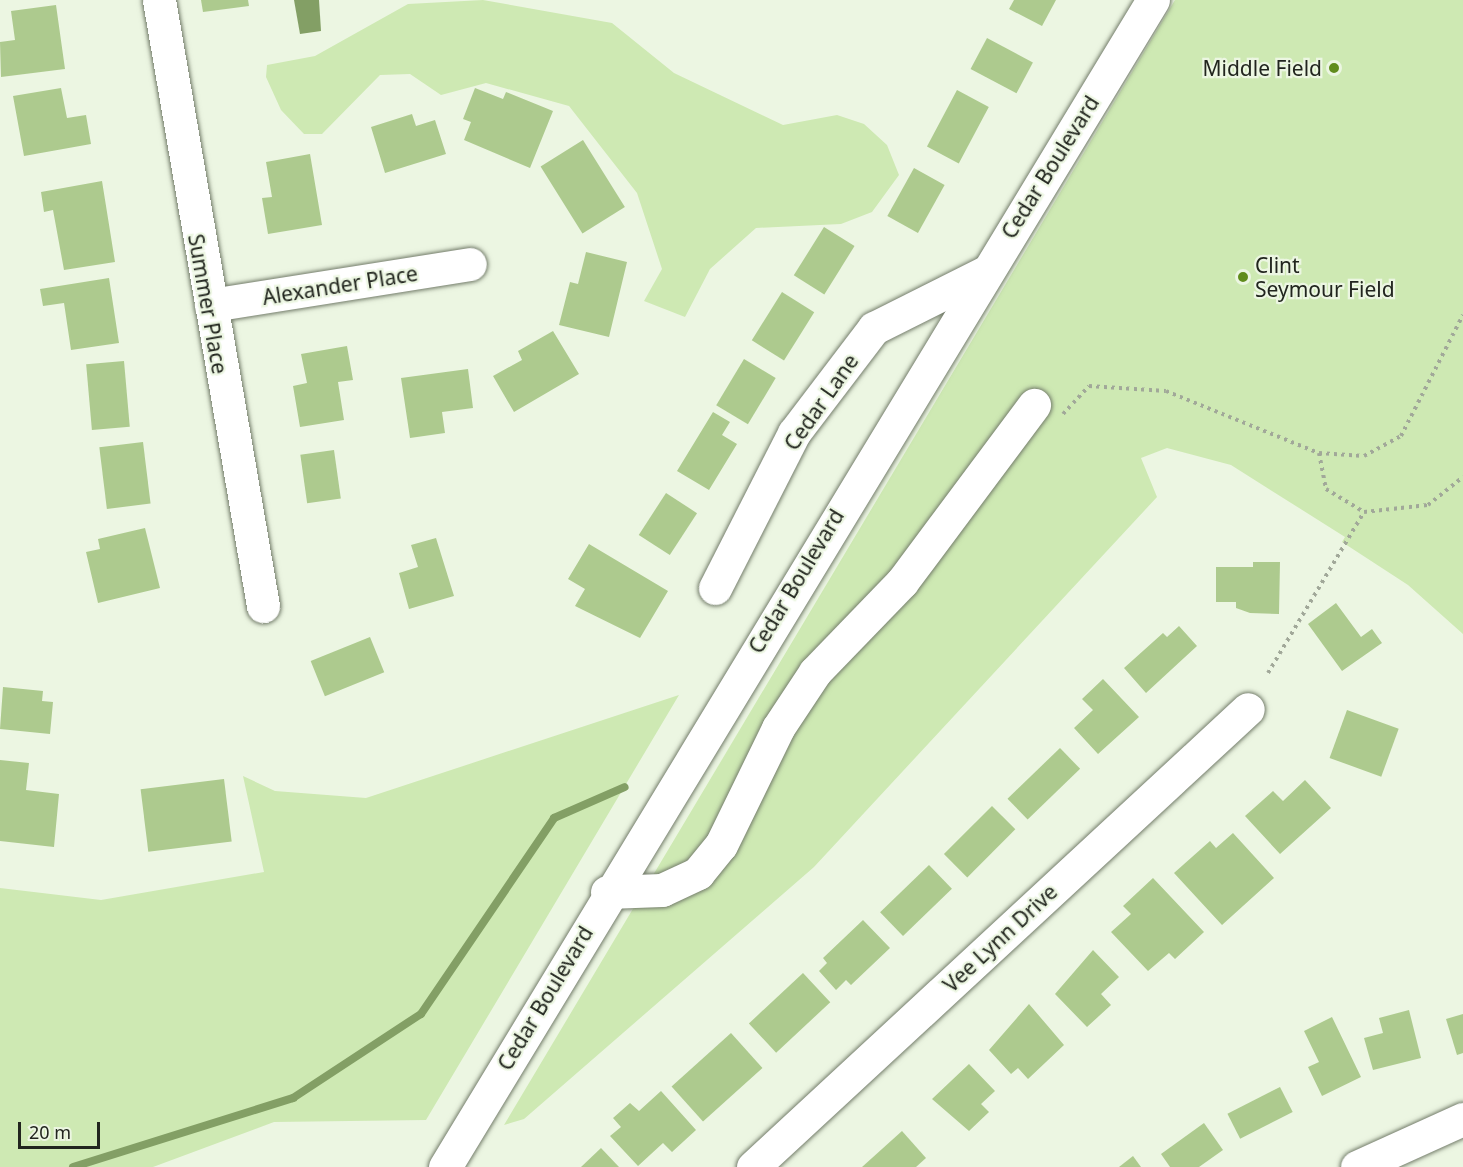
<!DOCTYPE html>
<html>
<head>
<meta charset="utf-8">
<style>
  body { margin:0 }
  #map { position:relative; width:1463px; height:1167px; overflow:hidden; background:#ecf6e2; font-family:"Noto Sans",sans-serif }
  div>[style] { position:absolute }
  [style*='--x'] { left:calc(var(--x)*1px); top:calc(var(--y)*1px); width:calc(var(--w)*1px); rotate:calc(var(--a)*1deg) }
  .green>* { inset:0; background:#cee9b3 }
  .water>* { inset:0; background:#839f65 }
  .stream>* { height:8px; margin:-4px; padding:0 4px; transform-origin:4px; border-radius:4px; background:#839f65 }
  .building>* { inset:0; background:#adca8e; transform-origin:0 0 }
  .path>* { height:4px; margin-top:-2px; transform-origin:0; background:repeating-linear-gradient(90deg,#a1a899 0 3px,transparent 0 7.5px) }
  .roads { filter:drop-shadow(0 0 2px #747d6b) drop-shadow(0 0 2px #747d6b) }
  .minor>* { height:33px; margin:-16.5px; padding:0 16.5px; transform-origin:16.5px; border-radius:16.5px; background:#fff }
  .dots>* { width:16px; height:16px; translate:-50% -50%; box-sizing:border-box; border:3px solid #ecf6e2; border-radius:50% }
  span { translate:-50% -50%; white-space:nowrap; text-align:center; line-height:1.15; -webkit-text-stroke:4.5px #ecf6e2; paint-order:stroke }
  .poi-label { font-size:21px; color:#21251e }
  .right { translate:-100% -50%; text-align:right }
  .left { translate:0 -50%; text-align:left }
  .street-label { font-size:21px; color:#21251e }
  .scale { position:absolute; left:18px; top:1122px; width:82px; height:27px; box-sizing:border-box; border:3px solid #21251e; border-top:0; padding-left:8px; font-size:18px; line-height:21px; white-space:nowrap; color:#21251e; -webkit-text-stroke:4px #ecf6e2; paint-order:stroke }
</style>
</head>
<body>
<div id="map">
  <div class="green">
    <div style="clip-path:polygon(483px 0,612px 23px,674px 73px,783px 125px,837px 115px,864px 124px,887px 145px,899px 175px,872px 212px,841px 224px,756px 228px,710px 269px,685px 317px,644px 301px,662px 269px,637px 193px,569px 106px,486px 83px,441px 95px,410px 74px,380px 75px,322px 134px,304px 134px,281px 110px,266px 77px,267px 65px,315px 56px,408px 4px)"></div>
    <div style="clip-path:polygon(1175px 0,1463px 0,1463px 634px,1408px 585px,1342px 542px,1345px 537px,1231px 465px,1167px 448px,1141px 458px,1157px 497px,814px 867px,524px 1119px,504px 1125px)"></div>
    <div style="clip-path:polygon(679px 695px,426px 1120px,274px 1122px,153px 1167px,0 1167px,0 888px,101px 900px,264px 872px,243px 776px,275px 791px,366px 798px)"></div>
  </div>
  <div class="water">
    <div style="clip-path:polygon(294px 0,319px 0,321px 31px,300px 34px)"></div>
  </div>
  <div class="stream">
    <div style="--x:73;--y:1167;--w:231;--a:-17.4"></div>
    <div style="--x:293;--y:1098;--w:153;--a:-33.3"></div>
    <div style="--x:421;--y:1014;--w:237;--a:-55.8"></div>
    <div style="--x:554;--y:818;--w:77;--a:-23.6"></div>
  </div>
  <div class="building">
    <div style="clip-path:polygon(201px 0,248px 0,249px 6px,203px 12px)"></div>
    <div style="clip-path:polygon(1014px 0,1056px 0,1042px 26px,1009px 9px)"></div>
    <div style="clip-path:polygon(56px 5px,65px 69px,1px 77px,0 42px,15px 40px,11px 11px)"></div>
    <div style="left:987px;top:38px;width:52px;height:35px;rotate:28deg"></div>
    <div style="clip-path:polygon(61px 88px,67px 118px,86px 115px,91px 144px,24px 156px,13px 96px)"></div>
    <div style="clip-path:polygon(475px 88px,503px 99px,506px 92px,553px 111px,530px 168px,464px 140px,471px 122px,463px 119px)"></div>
    <div style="left:957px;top:90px;width:36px;height:64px;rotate:28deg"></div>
    <div style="clip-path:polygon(412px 114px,416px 126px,435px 120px,446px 154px,385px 173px,371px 127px)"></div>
    <div style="left:583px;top:140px;width:79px;height:50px;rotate:58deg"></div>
    <div style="clip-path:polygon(310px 154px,322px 225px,268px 234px,262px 198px,272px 197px,266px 162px)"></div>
    <div style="left:914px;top:168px;width:35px;height:55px;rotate:29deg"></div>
    <div style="clip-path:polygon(102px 181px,115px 262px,64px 270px,53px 210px,44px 212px,41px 192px)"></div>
    <div style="left:824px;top:227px;width:36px;height:57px;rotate:32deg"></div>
    <div style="clip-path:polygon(586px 252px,627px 262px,609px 337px,559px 325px,570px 282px,578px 284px)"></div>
    <div style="clip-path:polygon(109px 278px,119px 343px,71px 350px,64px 303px,43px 306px,40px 289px)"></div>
    <div style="left:782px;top:292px;width:38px;height:57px;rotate:32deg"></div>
    <div style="clip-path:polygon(553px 331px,579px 374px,514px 412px,493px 376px,522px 360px,518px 351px)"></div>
    <div style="clip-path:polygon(347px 346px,353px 380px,338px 382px,344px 420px,300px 427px,293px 386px,307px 383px,301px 354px)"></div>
    <div style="left:744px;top:359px;width:37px;height:54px;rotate:31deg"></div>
    <div style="left:124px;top:361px;width:66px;height:38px;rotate:85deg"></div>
    <div style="clip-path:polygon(468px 369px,473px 408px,442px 412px,445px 433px,410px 438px,401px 378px)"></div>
    <div style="clip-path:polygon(713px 412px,730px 422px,722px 435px,737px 444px,709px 490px,677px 471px)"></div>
    <div style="left:143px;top:442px;width:62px;height:44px;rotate:83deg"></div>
    <div style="left:334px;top:450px;width:49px;height:34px;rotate:82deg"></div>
    <div style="left:666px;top:493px;width:37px;height:50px;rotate:33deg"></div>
    <div style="clip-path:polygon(145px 528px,160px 588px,98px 603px,86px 552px,100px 549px,98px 539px)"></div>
    <div style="clip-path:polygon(436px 538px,454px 596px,409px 609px,399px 573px,418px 567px,411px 545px)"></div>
    <div style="clip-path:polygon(589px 544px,668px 591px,640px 638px,575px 606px,585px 589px,568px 579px)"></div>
    <div style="clip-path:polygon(1253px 562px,1280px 562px,1279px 614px,1250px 613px,1236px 608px,1236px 602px,1216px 602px,1216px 567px,1253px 567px)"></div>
    <div style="clip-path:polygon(1336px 603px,1361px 637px,1372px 629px,1382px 643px,1342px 671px,1308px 624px)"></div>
    <div style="clip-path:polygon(1179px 626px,1197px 646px,1146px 693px,1124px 668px,1163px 633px,1167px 637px)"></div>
    <div style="left:370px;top:637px;width:38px;height:64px;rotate:68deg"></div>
    <div style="clip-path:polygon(1103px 679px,1139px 717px,1098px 754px,1074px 728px,1093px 710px,1082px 699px)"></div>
    <div style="clip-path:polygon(3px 687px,43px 691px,42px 701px,53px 702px,50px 734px,0 729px)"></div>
    <div style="left:1347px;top:710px;width:55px;height:51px;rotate:20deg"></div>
    <div style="left:1060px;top:748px;width:29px;height:73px;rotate:46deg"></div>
    <div style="clip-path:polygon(0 760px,29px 763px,26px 790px,59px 794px,54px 847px,0 841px)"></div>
    <div style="left:224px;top:779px;width:63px;height:84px;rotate:83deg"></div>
    <div style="clip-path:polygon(1305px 780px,1331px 808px,1280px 854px,1245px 816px,1273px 791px,1283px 801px)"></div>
    <div style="left:992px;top:806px;width:33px;height:68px;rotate:45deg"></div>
    <div style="clip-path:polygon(1233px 833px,1274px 878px,1222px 925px,1174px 873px,1210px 841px,1216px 848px)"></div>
    <div style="left:929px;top:865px;width:33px;height:68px;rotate:46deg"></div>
    <div style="clip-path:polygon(1153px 878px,1204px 932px,1175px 959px,1169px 953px,1148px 971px,1111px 932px,1131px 914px,1123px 906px)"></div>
    <div style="clip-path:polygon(863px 920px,890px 948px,851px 985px,846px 980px,836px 990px,819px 971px,827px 963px,823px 958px)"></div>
    <div style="clip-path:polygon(1093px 950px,1119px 977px,1101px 994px,1111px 1005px,1087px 1027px,1055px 994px)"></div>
    <div style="left:803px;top:973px;width:40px;height:74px;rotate:47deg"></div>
    <div style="clip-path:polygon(1029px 1004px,1064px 1045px,1028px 1079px,1018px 1068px,1011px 1074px,989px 1050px)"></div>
    <div style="clip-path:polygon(1409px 1010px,1421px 1058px,1373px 1070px,1364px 1038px,1383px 1033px,1379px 1018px)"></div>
    <div style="clip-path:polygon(1463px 1014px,1463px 1053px,1457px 1055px,1446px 1019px)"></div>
    <div style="clip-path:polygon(1332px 1017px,1361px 1077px,1322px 1096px,1308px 1067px,1319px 1062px,1304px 1031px)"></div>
    <div style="left:731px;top:1033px;width:47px;height:80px;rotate:48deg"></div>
    <div style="clip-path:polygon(969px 1064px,995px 1091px,981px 1104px,989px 1112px,969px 1131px,932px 1099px)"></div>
    <div style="left:1280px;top:1087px;width:28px;height:59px;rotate:63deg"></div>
    <div style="clip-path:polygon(661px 1091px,696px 1130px,672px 1152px,663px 1143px,638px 1166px,610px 1136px,621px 1127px,613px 1118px,630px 1103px,639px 1111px)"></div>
    <div style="clip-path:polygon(1204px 1123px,1223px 1150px,1199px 1167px,1170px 1167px,1161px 1154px)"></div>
    <div style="clip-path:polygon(902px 1131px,926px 1158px,916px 1167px,862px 1167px)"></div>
    <div style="clip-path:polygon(601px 1148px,619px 1167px,581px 1167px)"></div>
    <div style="clip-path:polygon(1133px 1156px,1141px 1167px,1119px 1167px)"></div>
  </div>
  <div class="path">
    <div style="--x:1063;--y:414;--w:38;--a:-47"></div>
    <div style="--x:1089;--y:386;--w:77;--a:3.7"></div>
    <div style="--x:1166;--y:391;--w:165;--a:22.1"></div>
    <div style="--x:1319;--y:453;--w:45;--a:3.8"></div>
    <div style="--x:1364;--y:456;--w:42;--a:-28.4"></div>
    <div style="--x:1401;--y:436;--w:136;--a:-62.9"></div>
    <div style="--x:1319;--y:453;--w:37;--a:79"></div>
    <div style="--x:1326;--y:489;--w:44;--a:31.2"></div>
    <div style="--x:1364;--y:512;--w:64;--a:-6.2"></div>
    <div style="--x:1428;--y:505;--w:45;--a:-38.7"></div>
    <div style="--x:1268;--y:673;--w:187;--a:-59.2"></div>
  </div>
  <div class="roads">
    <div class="minor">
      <div style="--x:159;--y:0;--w:615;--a:80.26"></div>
      <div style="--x:211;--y:305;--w:262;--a:-9"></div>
      <div style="--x:715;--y:588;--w:174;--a:-63"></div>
      <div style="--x:794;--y:433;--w:132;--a:-52.7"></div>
      <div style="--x:874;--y:328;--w:123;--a:-26.6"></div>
      <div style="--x:607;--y:892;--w:55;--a:-2.1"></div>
      <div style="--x:662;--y:890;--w:40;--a:-25"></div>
      <div style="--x:698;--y:873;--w:36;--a:-51"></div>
      <div style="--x:721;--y:845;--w:130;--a:-64"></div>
      <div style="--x:778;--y:728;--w:67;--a:-56.5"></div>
      <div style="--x:815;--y:672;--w:125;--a:-46"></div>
      <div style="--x:902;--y:582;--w:221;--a:-53.3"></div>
      <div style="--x:445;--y:1167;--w:1365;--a:-58.76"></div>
      <div style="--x:753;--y:1167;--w:674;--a:-42.78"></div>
      <div style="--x:1357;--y:1167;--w:116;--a:-24.4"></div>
    </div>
  </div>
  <div class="dots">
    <div style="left:1334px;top:68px;background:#608c1c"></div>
    <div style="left:1243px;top:277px;background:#608c1c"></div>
  </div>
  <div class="poi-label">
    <span class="right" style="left:1322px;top:68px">Middle Field</span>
    <span class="left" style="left:1255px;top:277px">Clint<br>Seymour Field</span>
  </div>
  <div class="street-label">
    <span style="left:1050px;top:167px;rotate:-58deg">Cedar Boulevard</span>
    <span style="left:340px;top:285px;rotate:-9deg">Alexander Place</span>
    <span style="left:208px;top:304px;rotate:80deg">Summer Place</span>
    <span style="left:821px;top:402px;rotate:-55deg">Cedar Lane</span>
    <span style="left:796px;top:581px;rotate:-59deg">Cedar Boulevard</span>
    <span style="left:1000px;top:938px;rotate:-43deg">Vee Lynn Drive</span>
    <span style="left:545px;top:998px;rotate:-59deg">Cedar Boulevard</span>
  </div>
  <div class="scale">20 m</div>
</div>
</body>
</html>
